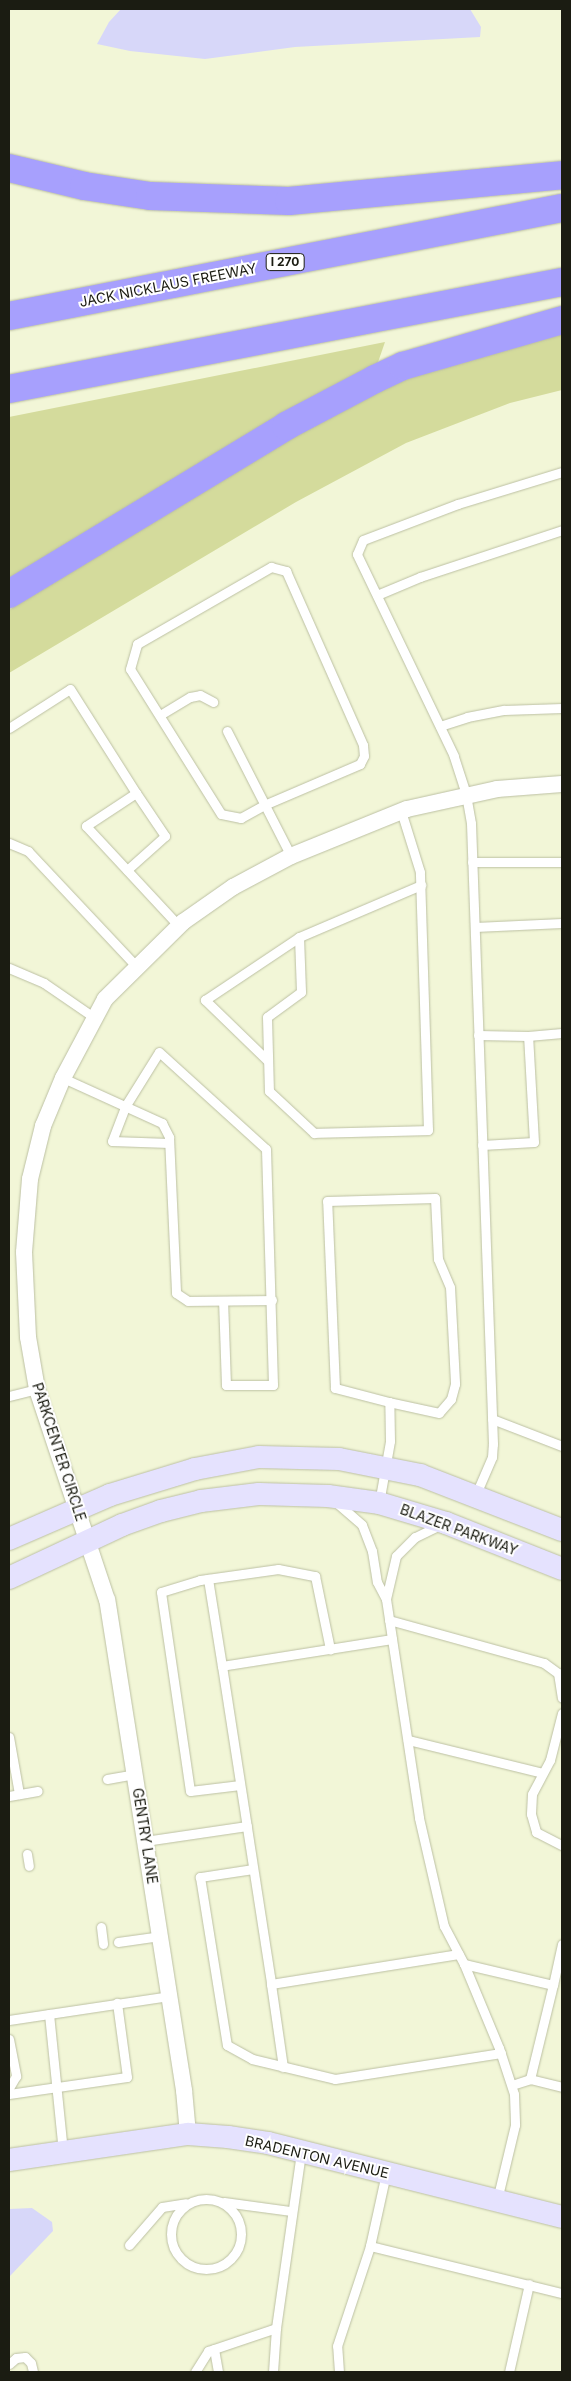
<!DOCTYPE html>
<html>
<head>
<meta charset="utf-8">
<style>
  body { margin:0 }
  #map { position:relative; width:571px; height:2381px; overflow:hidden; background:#f2f6d7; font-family:Inter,sans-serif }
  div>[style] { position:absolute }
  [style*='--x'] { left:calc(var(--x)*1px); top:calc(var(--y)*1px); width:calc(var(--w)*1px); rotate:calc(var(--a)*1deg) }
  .green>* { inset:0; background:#d4db9c }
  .water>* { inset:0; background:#d7d7f9 }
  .roads { filter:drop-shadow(0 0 1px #bcc0a3) drop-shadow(0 0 1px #bcc0a3) }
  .lane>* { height:9px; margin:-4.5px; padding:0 4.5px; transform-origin:4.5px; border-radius:4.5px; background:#fff }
  .lane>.ring { margin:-4.5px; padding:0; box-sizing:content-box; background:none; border:9px solid #fff; border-radius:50% }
  .street>* { height:16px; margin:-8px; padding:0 8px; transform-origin:8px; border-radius:8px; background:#fff }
  .secondary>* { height:22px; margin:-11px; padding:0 11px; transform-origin:11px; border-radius:11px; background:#e5e2fe }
  .highway>* { height:28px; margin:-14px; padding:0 14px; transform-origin:14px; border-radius:14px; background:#a7a0fd }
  span { translate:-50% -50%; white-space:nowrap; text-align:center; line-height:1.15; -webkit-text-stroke:4px #fff; paint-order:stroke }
  .shield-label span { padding:1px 4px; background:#fff; border:1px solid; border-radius:4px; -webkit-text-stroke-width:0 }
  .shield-label { font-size:12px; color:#1b1c12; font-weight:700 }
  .street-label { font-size:14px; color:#1b1c12 }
  .frame { position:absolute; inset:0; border:10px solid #1b1c12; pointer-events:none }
</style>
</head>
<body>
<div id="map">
  <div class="green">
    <div style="clip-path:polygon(562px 334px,562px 390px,510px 403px,406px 443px,296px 502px,9px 673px,9px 610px,308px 426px,416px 373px)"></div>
    <div style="clip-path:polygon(385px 342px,376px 368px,9px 578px,9px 417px)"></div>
  </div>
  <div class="water">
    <div style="clip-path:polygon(121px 9px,470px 9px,481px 27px,480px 37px,295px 47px,205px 59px,130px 51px,97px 44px,109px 22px)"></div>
    <div style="clip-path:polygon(32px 2208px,52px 2222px,53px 2231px,9px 2277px,9px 2209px)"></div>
  </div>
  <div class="roads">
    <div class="lane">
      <div style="--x:271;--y:567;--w:16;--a:15"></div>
      <div style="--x:286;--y:571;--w:190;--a:66.1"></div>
      <div style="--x:363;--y:745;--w:11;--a:85"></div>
      <div style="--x:364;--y:756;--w:9;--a:117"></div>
      <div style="--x:360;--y:764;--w:102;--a:156.9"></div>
      <div style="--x:266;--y:804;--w:29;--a:151"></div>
      <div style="--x:241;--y:818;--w:20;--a:-169"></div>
      <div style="--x:221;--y:814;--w:171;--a:-122.1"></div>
      <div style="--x:130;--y:669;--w:26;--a:-74"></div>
      <div style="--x:137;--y:644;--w:155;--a:-29.9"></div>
      <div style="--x:377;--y:595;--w:47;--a:-22.7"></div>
      <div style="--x:420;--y:577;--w:150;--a:-18.3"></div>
      <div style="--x:160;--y:715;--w:35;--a:-31"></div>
      <div style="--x:190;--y:697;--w:10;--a:-11"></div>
      <div style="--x:200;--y:695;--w:15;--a:28"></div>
      <div style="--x:440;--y:726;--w:28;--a:-18"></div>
      <div style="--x:467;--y:717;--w:38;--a:-11"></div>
      <div style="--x:504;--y:710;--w:58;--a:-2"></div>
      <div style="--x:9;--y:728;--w:72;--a:-32.6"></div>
      <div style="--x:70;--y:689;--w:123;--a:57.6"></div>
      <div style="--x:136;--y:793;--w:60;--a:146.6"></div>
      <div style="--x:86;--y:826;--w:137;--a:47.1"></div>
      <div style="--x:227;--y:731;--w:140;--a:62.9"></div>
      <div style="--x:9;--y:843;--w:21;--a:23"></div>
      <div style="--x:28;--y:851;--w:159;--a:46.8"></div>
      <div style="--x:472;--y:862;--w:90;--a:0"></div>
      <div style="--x:127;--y:870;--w:51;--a:-41.8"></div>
      <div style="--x:165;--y:836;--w:52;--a:-124"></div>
      <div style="--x:475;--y:927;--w:87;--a:-2.6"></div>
      <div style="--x:299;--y:937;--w:55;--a:87.9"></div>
      <div style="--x:301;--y:992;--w:42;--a:143.7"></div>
      <div style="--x:267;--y:1017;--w:74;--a:88.5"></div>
      <div style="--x:269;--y:1091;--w:62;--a:43"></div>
      <div style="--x:314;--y:1133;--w:114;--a:-1.5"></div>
      <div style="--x:428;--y:1130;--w:258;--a:-91.8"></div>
      <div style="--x:420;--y:872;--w:64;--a:-107.3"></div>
      <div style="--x:9;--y:968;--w:38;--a:23"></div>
      <div style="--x:44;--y:983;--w:62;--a:34.5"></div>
      <div style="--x:478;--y:1035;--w:50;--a:1.1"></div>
      <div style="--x:268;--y:1061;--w:88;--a:-135.9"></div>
      <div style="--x:205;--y:1000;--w:113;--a:-33.8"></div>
      <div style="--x:299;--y:937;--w:133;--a:-23.1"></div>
      <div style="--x:63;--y:1078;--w:109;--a:24.4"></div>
      <div style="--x:162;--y:1123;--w:16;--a:63"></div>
      <div style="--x:169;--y:1137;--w:156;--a:87.4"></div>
      <div style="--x:176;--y:1293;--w:14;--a:34"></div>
      <div style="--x:188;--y:1301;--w:84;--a:-0.7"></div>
      <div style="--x:169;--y:1143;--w:57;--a:-178"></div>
      <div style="--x:112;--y:1141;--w:39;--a:-69"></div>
      <div style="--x:126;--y:1105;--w:62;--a:-58.1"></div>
      <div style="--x:159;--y:1052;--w:144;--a:42.2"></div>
      <div style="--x:266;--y:1149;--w:236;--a:88.3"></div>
      <div style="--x:273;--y:1385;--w:47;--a:180"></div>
      <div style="--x:226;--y:1385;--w:84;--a:-92"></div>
      <div style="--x:482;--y:1145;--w:52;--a:-3.3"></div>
      <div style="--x:534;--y:1142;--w:106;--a:-93.2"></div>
      <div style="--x:528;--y:1036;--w:34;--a:-5"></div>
      <div style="--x:9;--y:1396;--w:29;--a:-14"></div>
      <div style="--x:492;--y:1419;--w:75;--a:21.1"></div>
      <div style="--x:476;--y:1494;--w:40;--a:-66.6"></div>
      <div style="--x:492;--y:1457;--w:13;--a:-86"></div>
      <div style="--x:493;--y:1444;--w:621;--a:-92.03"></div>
      <div style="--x:471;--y:823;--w:29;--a:-100"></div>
      <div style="--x:466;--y:794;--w:40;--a:-108"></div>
      <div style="--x:454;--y:756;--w:224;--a:-115.7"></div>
      <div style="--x:357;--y:554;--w:15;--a:-67"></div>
      <div style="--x:363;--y:540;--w:102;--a:-20.8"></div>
      <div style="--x:458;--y:504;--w:109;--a:-17.1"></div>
      <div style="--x:337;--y:1503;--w:33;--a:41"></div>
      <div style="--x:362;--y:1525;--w:28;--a:69"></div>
      <div style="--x:372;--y:1551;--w:31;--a:81"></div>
      <div style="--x:377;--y:1582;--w:19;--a:62"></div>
      <div style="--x:379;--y:1503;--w:63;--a:-79.9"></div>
      <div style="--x:390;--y:1441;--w:39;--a:-91"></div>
      <div style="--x:389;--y:1402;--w:56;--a:-165.5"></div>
      <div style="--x:335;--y:1388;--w:187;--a:-92.4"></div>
      <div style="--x:327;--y:1201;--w:108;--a:-1.6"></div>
      <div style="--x:435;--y:1198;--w:61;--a:87.2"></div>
      <div style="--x:438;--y:1259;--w:30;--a:67"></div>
      <div style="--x:450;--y:1287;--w:97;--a:87"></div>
      <div style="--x:455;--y:1384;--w:16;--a:105"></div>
      <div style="--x:451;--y:1399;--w:18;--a:131"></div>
      <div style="--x:439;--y:1413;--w:51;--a:-167.6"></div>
      <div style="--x:440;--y:1525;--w:28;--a:154"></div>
      <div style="--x:415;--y:1537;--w:27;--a:135"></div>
      <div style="--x:396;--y:1556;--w:44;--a:103.1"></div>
      <div style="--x:386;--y:1599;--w:221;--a:81.4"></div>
      <div style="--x:419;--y:1818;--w:111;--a:77"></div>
      <div style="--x:444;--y:1926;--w:43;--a:62.2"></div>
      <div style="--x:464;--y:1964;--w:91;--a:67.4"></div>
      <div style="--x:499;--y:2048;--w:48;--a:71.9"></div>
      <div style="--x:514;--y:2094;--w:31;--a:88"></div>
      <div style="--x:515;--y:2125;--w:77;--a:103.5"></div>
      <div style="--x:208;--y:1579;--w:88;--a:80.9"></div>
      <div style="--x:389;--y:1620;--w:161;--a:15.5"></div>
      <div style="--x:544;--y:1663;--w:17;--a:36"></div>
      <div style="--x:558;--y:1673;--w:25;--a:81"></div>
      <div style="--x:392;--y:1639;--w:172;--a:171"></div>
      <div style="--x:222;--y:1666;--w:322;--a:81.2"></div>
      <div style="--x:271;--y:1984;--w:190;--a:-9.1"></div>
      <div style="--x:562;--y:1713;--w:49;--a:104.3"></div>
      <div style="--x:550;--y:1760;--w:38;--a:118"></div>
      <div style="--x:532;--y:1794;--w:20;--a:93"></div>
      <div style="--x:531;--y:1814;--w:19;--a:74"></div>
      <div style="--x:536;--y:1832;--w:29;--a:27"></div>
      <div style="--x:9;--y:1737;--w:58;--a:80"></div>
      <div style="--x:408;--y:1740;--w:138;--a:13.8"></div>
      <div style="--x:107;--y:1779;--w:28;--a:-10"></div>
      <div style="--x:240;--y:1785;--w:50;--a:173.2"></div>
      <div style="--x:190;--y:1791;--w:201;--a:-98.3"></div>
      <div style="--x:161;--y:1592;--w:41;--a:-17.1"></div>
      <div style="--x:200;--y:1580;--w:79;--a:-8"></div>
      <div style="--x:278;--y:1569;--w:38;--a:11"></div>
      <div style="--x:315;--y:1576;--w:75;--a:78.4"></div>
      <div style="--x:9;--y:1796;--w:29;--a:-10"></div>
      <div style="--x:145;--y:1841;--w:103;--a:-8.4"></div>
      <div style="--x:27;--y:1854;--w:12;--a:81"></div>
      <div style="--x:253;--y:1869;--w:54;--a:171.4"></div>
      <div style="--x:200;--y:1877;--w:170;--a:80.9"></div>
      <div style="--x:227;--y:2045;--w:29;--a:29"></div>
      <div style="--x:252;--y:2059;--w:85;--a:13.5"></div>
      <div style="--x:335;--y:2079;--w:168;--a:-8.9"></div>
      <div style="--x:101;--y:1927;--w:17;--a:83"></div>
      <div style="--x:118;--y:1942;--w:42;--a:-8.1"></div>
      <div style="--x:464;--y:1964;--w:91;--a:13.3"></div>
      <div style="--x:553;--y:1985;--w:42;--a:-77.6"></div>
      <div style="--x:271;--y:1984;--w:84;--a:81.8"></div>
      <div style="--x:49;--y:2014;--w:139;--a:84.2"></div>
      <div style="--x:9;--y:2020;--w:163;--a:-8.5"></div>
      <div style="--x:9;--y:2039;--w:38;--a:79"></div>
      <div style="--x:16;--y:2076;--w:14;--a:120"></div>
      <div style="--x:530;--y:2079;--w:33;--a:14"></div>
      <div style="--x:512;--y:2085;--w:19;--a:-18"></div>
      <div style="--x:530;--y:2079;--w:97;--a:-76.3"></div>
      <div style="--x:9;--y:2094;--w:119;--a:-8.2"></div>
      <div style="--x:127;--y:2077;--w:75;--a:-97.7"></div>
      <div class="ring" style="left:171px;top:2199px;width:61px;height:61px"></div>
      <div style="--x:224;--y:2202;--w:68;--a:7.7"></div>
      <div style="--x:129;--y:2245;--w:50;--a:-49"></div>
      <div style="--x:162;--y:2207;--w:24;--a:-9"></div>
      <div style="--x:370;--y:2246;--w:198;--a:13.8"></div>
      <div style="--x:214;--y:2349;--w:23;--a:80"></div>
      <div style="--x:9;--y:2364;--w:9;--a:-41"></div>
      <div style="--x:16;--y:2358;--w:9;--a:-6"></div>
      <div style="--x:25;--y:2357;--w:8;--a:45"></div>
      <div style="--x:31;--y:2363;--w:9;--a:77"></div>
      <div style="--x:195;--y:2372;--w:25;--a:-58"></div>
      <div style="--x:208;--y:2351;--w:72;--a:-18.7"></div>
      <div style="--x:276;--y:2328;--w:178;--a:-81.9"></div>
      <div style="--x:273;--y:2372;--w:44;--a:-86.1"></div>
      <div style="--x:339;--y:2372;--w:26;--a:-94"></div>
      <div style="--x:337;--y:2346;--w:105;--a:-71.7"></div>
      <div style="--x:370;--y:2246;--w:75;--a:-77.6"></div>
      <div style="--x:509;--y:2372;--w:90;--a:-77.2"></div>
    </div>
    <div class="street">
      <div style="--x:188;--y:2134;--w:44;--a:-95.2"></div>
      <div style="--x:184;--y:2090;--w:496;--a:-98.9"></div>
      <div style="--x:107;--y:1600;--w:222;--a:-108.4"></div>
      <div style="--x:37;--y:1389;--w:53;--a:-99.8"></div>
      <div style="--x:28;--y:1337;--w:85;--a:-92.7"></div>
      <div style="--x:24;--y:1252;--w:73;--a:-85.3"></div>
      <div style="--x:30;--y:1179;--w:55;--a:-76.2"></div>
      <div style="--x:43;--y:1126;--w:52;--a:-67.4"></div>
      <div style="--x:63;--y:1078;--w:89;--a:-62"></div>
      <div style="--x:105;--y:999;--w:110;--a:-44.6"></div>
      <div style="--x:183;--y:922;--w:61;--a:-35"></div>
      <div style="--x:233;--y:887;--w:66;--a:-28.1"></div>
      <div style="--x:291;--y:856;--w:125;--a:-22.1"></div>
      <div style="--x:407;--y:809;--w:92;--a:-12.5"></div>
      <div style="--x:497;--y:789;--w:65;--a:-4.4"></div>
    </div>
    <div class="secondary">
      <div style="--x:9;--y:1539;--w:110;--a:-23.5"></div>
      <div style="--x:110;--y:1495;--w:89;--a:-17"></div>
      <div style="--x:195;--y:1469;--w:65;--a:-10.6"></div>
      <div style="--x:259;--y:1457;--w:80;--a:1.4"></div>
      <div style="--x:339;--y:1459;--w:83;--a:11.2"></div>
      <div style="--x:420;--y:1475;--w:152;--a:21.2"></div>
      <div style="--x:9;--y:1578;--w:125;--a:-25.1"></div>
      <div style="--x:122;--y:1525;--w:41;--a:-19.7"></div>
      <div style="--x:161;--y:1511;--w:41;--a:-14"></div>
      <div style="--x:201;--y:1501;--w:58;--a:-6.9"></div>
      <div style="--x:259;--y:1494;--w:69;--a:1.7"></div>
      <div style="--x:328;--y:1496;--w:51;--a:7.8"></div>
      <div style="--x:379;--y:1503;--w:70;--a:16.6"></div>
      <div style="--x:446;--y:1523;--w:125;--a:21.6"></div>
      <div style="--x:9;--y:2160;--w:181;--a:-8.3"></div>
      <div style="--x:188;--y:2134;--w:40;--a:4.3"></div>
      <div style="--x:228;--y:2137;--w:40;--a:8.5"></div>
      <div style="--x:268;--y:2143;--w:303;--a:14.1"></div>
    </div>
    <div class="highway">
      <div style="--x:9;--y:168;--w:77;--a:13.5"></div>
      <div style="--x:84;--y:186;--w:67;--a:8.6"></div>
      <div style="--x:150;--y:196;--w:139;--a:2.1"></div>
      <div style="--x:289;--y:201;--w:274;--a:-5.4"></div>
      <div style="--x:9;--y:316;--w:563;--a:-11.05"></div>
      <div style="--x:9;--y:389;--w:563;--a:-10.95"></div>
      <div style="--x:9;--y:594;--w:324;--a:-31.2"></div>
      <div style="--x:286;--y:426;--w:101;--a:-27.8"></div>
      <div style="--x:375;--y:379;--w:31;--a:-25"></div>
      <div style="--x:403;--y:366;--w:166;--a:-16.1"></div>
    </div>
  </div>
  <div class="shield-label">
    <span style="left:285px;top:262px">I 270</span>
  </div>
  <div class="street-label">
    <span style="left:168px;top:285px;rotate:-11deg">JACK NICKLAUS FREEWAY</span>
    <span style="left:59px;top:1452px;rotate:72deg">PARKCENTER CIRCLE</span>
    <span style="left:459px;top:1530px;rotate:20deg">BLAZER PARKWAY</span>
    <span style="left:145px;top:1836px;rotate:81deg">GENTRY LANE</span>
    <span style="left:317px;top:2157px;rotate:13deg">BRADENTON AVENUE</span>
  </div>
  <div class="frame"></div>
</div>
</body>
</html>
